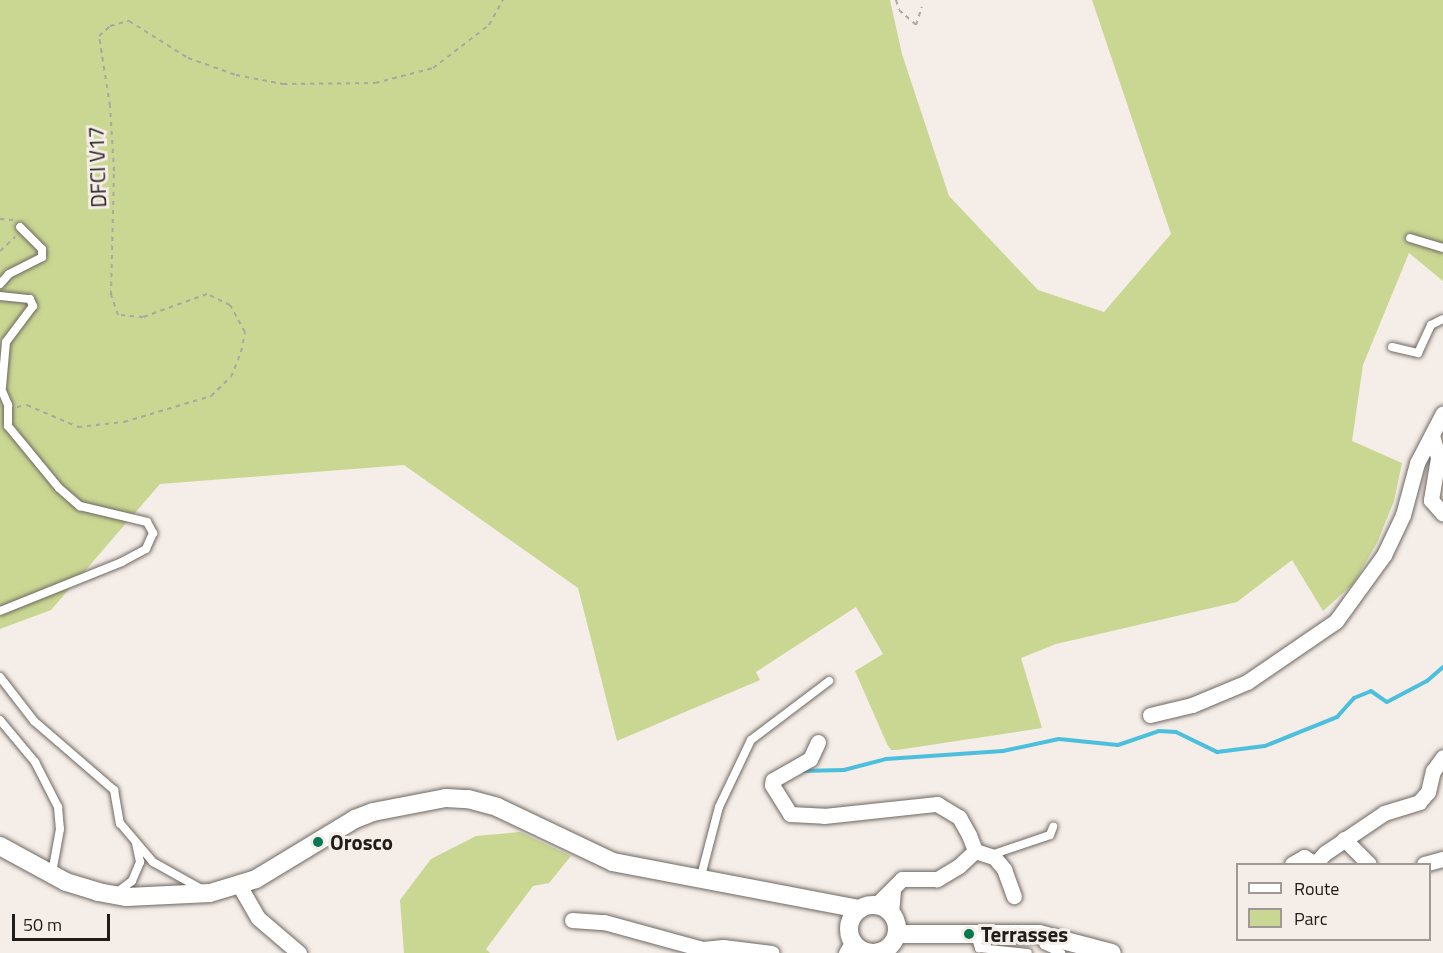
<!DOCTYPE html>
<html>
<head>
<meta charset="utf-8">
<style>
  body { margin:0 }
  #map { position:relative; width:1443px; height:953px; overflow:hidden; background:#f5ede7; font-family:"Titillium Web",sans-serif }
  div>[style] { position:absolute }
  [style*='--x'] { left:calc(var(--x)*1px); top:calc(var(--y)*1px); width:calc(var(--w)*1px); rotate:calc(var(--a)*1deg) }
  .green>* { inset:0; background:#cad792 }
  .stream>* { height:4px; margin:-2px; padding:0 2px; transform-origin:2px; border-radius:2px; background:#4cbfdc }
  .path>* { height:2px; margin-top:-1px; transform-origin:0; background:repeating-linear-gradient(90deg,#aca6a1 0 4.5px,transparent 0 9px) }
  .roads { filter:drop-shadow(0 0 2px #6e6762) drop-shadow(0 0 2px #6e6762) }
  .service>* { height:8px; margin:-4px; padding:0 4px; transform-origin:4px; border-radius:4px; background:#fff }
  .minor>* { height:15px; margin:-7.5px; padding:0 7.5px; transform-origin:7.5px; border-radius:7.5px; background:#fff }
  .tertiary>* { height:18px; margin:-9px; padding:0 9px; transform-origin:9px; border-radius:9px; background:#fff }
  .tertiary>.ring { margin:-9px; padding:0; box-sizing:content-box; background:none; border:18px solid #fff; border-radius:50% }
  .dots>* { width:16px; height:16px; translate:-50% -50%; box-sizing:border-box; border:3px solid #f5ede7; border-radius:50% }
  span { translate:-50% -50%; white-space:nowrap; text-align:center; line-height:1.15; -webkit-text-stroke:6px #f5ede7; paint-order:stroke }
  .street-label { font-size:21px; color:#1f1c1a }
  .poi-label { font-size:21px; color:#1f1c1a; font-weight:700 }
  .left { translate:0 -50%; text-align:left }
  .legend { position:absolute; left:1236px; top:863px; width:195px; height:78px; box-sizing:border-box; background:#f5ede7; border:2px solid #9f9995; margin:0; padding:8px 10px; list-style:none; font-size:18px; color:#1f1c1a }
  .legend li { display:flex; align-items:center; gap:12px; height:30px }
  .legend b { width:30px; border:2px solid #9f9995 }
  .scale { position:absolute; left:12px; top:914px; width:98px; height:27px; box-sizing:border-box; border:3px solid #1f1c1a; border-top:0; padding-left:8px; font-size:18px; line-height:21px; white-space:nowrap; color:#1f1c1a; -webkit-text-stroke:4px #f5ede7; paint-order:stroke }
</style>
</head>
<body>
<div id="map">
  <div class="green">
    <div style="clip-path:polygon(0 0,890px 0,902px 54px,949px 196px,1038px 290px,1104px 312px,1171px 234px,1092px 0,1443px 0,1443px 281px,1409px 253px,1363px 365px,1352px 441px,1402px 463px,1394px 501px,1377px 543px,1353px 584px,1323px 611px,1292px 560px,1237px 602px,1056px 644px,1021px 658px,1042px 728px,897px 750px,891px 750px,887px 744px,855px 671px,883px 654px,856px 607px,756px 672px,760px 680px,617px 741px,578px 588px,404px 465px,160px 484px,51px 610px,0 629px)"></div>
    <div style="clip-path:polygon(520px 832px,571px 856px,549px 883px,533px 886px,486px 949px,490px 953px,404px 953px,400px 900px,431px 859px,476px 836px)"></div>
  </div>
  <div class="stream">
    <div style="--x:801;--y:771;--w:43;--a:-1.3"></div>
    <div style="--x:844;--y:770;--w:43;--a:-14.7"></div>
    <div style="--x:886;--y:759;--w:117;--a:-3.9"></div>
    <div style="--x:1003;--y:751;--w:57;--a:-12.1"></div>
    <div style="--x:1059;--y:739;--w:59;--a:5.8"></div>
    <div style="--x:1118;--y:745;--w:43;--a:-18.9"></div>
    <div style="--x:1159;--y:731;--w:17;--a:3"></div>
    <div style="--x:1176;--y:732;--w:46;--a:26"></div>
    <div style="--x:1217;--y:752;--w:48;--a:-7.1"></div>
    <div style="--x:1265;--y:746;--w:78;--a:-21.9"></div>
    <div style="--x:1337;--y:717;--w:25;--a:-48"></div>
    <div style="--x:1354;--y:698;--w:18;--a:-22"></div>
    <div style="--x:1371;--y:691;--w:19;--a:35"></div>
    <div style="--x:1387;--y:702;--w:45;--a:-27.7"></div>
    <div style="--x:1427;--y:681;--w:21;--a:-41"></div>
  </div>
  <div class="path">
    <div style="--x:896;--y:0;--w:10;--a:73"></div>
    <div style="--x:899;--y:10;--w:23;--a:41"></div>
    <div style="--x:916;--y:25;--w:19;--a:-72"></div>
    <div style="--x:0;--y:219;--w:13;--a:4"></div>
    <div style="--x:0;--y:251;--w:21;--a:-43"></div>
    <div style="--x:17;--y:407;--w:10;--a:-11"></div>
    <div style="--x:27;--y:405;--w:56;--a:23.3"></div>
    <div style="--x:78;--y:427;--w:46;--a:-6.2"></div>
    <div style="--x:124;--y:422;--w:91;--a:-16.6"></div>
    <div style="--x:211;--y:396;--w:28;--a:-44"></div>
    <div style="--x:231;--y:377;--w:27;--a:-68"></div>
    <div style="--x:241;--y:352;--w:20;--a:-79"></div>
    <div style="--x:245;--y:332;--w:31;--a:-119"></div>
    <div style="--x:230;--y:305;--w:25;--a:-154"></div>
    <div style="--x:207;--y:294;--w:68;--a:160.2"></div>
    <div style="--x:143;--y:317;--w:25;--a:-175"></div>
    <div style="--x:118;--y:315;--w:21;--a:-109"></div>
    <div style="--x:111;--y:295;--w:124;--a:-88.6"></div>
    <div style="--x:114;--y:171;--w:65;--a:-93.5"></div>
    <div style="--x:110;--y:106;--w:71;--a:-98.9"></div>
    <div style="--x:99;--y:36;--w:15;--a:-42"></div>
    <div style="--x:110;--y:26;--w:20;--a:-15"></div>
    <div style="--x:129;--y:21;--w:70;--a:32.1"></div>
    <div style="--x:188;--y:58;--w:51;--a:19.5"></div>
    <div style="--x:236;--y:75;--w:48;--a:10.8"></div>
    <div style="--x:283;--y:84;--w:92;--a:-0.6"></div>
    <div style="--x:375;--y:83;--w:60;--a:-14.5"></div>
    <div style="--x:433;--y:68;--w:71;--a:-37.5"></div>
    <div style="--x:489;--y:25;--w:29;--a:-61"></div>
  </div>
  <div class="roads">
    <div class="service">
      <div style="--x:1410;--y:238;--w:34;--a:17"></div>
      <div style="--x:0;--y:284;--w:13;--a:-48"></div>
      <div style="--x:9;--y:274;--w:37;--a:-27"></div>
      <div style="--x:42;--y:257;--w:8;--a:-90"></div>
      <div style="--x:42;--y:249;--w:31;--a:-135"></div>
      <div style="--x:0;--y:296;--w:30;--a:6"></div>
      <div style="--x:30;--y:299;--w:8;--a:67"></div>
      <div style="--x:33;--y:306;--w:45;--a:126.9"></div>
      <div style="--x:6;--y:342;--w:45;--a:95.1"></div>
      <div style="--x:1392;--y:347;--w:27;--a:13"></div>
      <div style="--x:1418;--y:353;--w:31;--a:-65"></div>
      <div style="--x:1431;--y:325;--w:13;--a:-27"></div>
      <div style="--x:0;--y:386;--w:21;--a:67"></div>
      <div style="--x:8;--y:405;--w:21;--a:90"></div>
      <div style="--x:8;--y:426;--w:80;--a:50.6"></div>
      <div style="--x:59;--y:488;--w:28;--a:41"></div>
      <div style="--x:80;--y:506;--w:69;--a:13.4"></div>
      <div style="--x:147;--y:522;--w:13;--a:61"></div>
      <div style="--x:153;--y:533;--w:17;--a:114"></div>
      <div style="--x:146;--y:549;--w:27;--a:152"></div>
      <div style="--x:122;--y:562;--w:131;--a:158.1"></div>
      <div style="--x:0;--y:677;--w:56;--a:52.3"></div>
      <div style="--x:34;--y:721;--w:106;--a:40.8"></div>
      <div style="--x:114;--y:790;--w:34;--a:80"></div>
      <div style="--x:120;--y:823;--w:51;--a:49.8"></div>
      <div style="--x:153;--y:862;--w:57;--a:29.2"></div>
      <div style="--x:0;--y:720;--w:55;--a:50.2"></div>
      <div style="--x:35;--y:762;--w:51;--a:62.9"></div>
      <div style="--x:58;--y:807;--w:22;--a:85"></div>
      <div style="--x:60;--y:829;--w:45;--a:100.3"></div>
      <div style="--x:991;--y:855;--w:62;--a:-18.7"></div>
      <div style="--x:1050;--y:835;--w:9;--a:-69"></div>
      <div style="--x:701;--y:876;--w:71;--a:-75.4"></div>
      <div style="--x:719;--y:807;--w:74;--a:-64.5"></div>
      <div style="--x:751;--y:740;--w:98;--a:-37.1"></div>
      <div style="--x:116;--y:893;--w:20;--a:-37"></div>
      <div style="--x:132;--y:881;--w:21;--a:-67"></div>
      <div style="--x:140;--y:862;--w:19;--a:-102"></div>
      <div style="--x:975;--y:935;--w:14;--a:73"></div>
      <div style="--x:979;--y:948;--w:49;--a:5.8"></div>
      <div style="--x:1039;--y:936;--w:10;--a:61"></div>
      <div style="--x:1044;--y:945;--w:19;--a:25"></div>
    </div>
    <div class="minor">
      <div style="--x:1432;--y:435;--w:24;--a:75"></div>
      <div style="--x:1438;--y:458;--w:43;--a:99.5"></div>
      <div style="--x:1431;--y:500;--w:18;--a:49"></div>
      <div style="--x:1150;--y:715;--w:43;--a:-13.4"></div>
      <div style="--x:1192;--y:705;--w:60;--a:-22.7"></div>
      <div style="--x:1247;--y:682;--w:108;--a:-34.4"></div>
      <div style="--x:1336;--y:621;--w:82;--a:-54"></div>
      <div style="--x:1384;--y:555;--w:44;--a:-64.6"></div>
      <div style="--x:1403;--y:515;--w:54;--a:-74.9"></div>
      <div style="--x:1417;--y:463;--w:56;--a:-62.5"></div>
      <div style="--x:818;--y:742;--w:19;--a:115"></div>
      <div style="--x:810;--y:759;--w:43;--a:150.4"></div>
      <div style="--x:773;--y:780;--w:5;--a:101"></div>
      <div style="--x:772;--y:785;--w:34;--a:58"></div>
      <div style="--x:790;--y:814;--w:34;--a:3"></div>
      <div style="--x:824;--y:816;--w:114;--a:-6.1"></div>
      <div style="--x:937;--y:804;--w:26;--a:31"></div>
      <div style="--x:959;--y:817;--w:21;--a:61"></div>
      <div style="--x:969;--y:835;--w:17;--a:69"></div>
      <div style="--x:975;--y:851;--w:22;--a:137"></div>
      <div style="--x:959;--y:866;--w:26;--a:149"></div>
      <div style="--x:937;--y:879;--w:35;--a:180"></div>
      <div style="--x:902;--y:879;--w:37;--a:135"></div>
      <div style="--x:1344;--y:839;--w:35;--a:45"></div>
      <div style="--x:975;--y:851;--w:20;--a:18"></div>
      <div style="--x:994;--y:857;--w:16;--a:50"></div>
      <div style="--x:1004;--y:869;--w:29;--a:70"></div>
      <div style="--x:1292;--y:864;--w:14;--a:-30"></div>
      <div style="--x:1304;--y:857;--w:13;--a:32"></div>
      <div style="--x:1315;--y:864;--w:15;--a:-48"></div>
      <div style="--x:1325;--y:853;--w:71;--a:-34.1"></div>
      <div style="--x:1384;--y:813;--w:37;--a:-17"></div>
      <div style="--x:1419;--y:802;--w:13;--a:-48"></div>
      <div style="--x:1428;--y:792;--w:22;--a:-77"></div>
      <div style="--x:1433;--y:771;--w:17;--a:-54"></div>
      <div style="--x:1424;--y:864;--w:20;--a:-15"></div>
      <div style="--x:239;--y:885;--w:38;--a:60"></div>
      <div style="--x:258;--y:918;--w:54;--a:40.5"></div>
      <div style="--x:891;--y:913;--w:22;--a:-85"></div>
      <div style="--x:572;--y:920;--w:32;--a:4"></div>
      <div style="--x:604;--y:922;--w:103;--a:15.3"></div>
      <div style="--x:703;--y:949;--w:20;--a:-6"></div>
      <div style="--x:723;--y:947;--w:49;--a:7"></div>
      <div style="--x:846;--y:953;--w:14;--a:-60"></div>
      <div style="--x:860;--y:953;--w:5;--a:-22"></div>
    </div>
    <div class="tertiary">
      <div style="--x:0;--y:846;--w:75;--a:28.6"></div>
      <div style="--x:66;--y:882;--w:34;--a:17"></div>
      <div style="--x:98;--y:892;--w:29;--a:10"></div>
      <div style="--x:127;--y:897;--w:83;--a:-2.8"></div>
      <div style="--x:210;--y:893;--w:48;--a:-16.9"></div>
      <div style="--x:256;--y:879;--w:116;--a:-31.2"></div>
      <div style="--x:355;--y:819;--w:19;--a:-21"></div>
      <div style="--x:373;--y:812;--w:74;--a:-10.9"></div>
      <div style="--x:446;--y:798;--w:22;--a:3"></div>
      <div style="--x:468;--y:799;--w:30;--a:15"></div>
      <div style="--x:497;--y:807;--w:128;--a:25.4"></div>
      <div style="--x:613;--y:862;--w:251;--a:10.8"></div>
      <div class="ring" style="left:849px;top:905px;width:30px;height:30px"></div>
      <div style="--x:897;--y:934;--w:142;--a:0"></div>
      <div style="--x:1039;--y:934;--w:75;--a:14.6"></div>
    </div>
  </div>
  <div class="dots">
    <div style="left:318px;top:842px;background:#037853"></div>
    <div style="left:969px;top:934px;background:#037853"></div>
  </div>
  <div class="street-label">
    <span style="left:97px;top:167px;rotate:-92deg">DFCI V17</span>
  </div>
  <div class="poi-label">
    <span class="left" style="left:330px;top:842px">Orosco</span>
    <span class="left" style="left:981px;top:934px">Terrasses</span>
  </div>
  <ul class="legend">
  <li><b style="height:8px;background:#fff"></b>Route</li>
  <li><b style="height:16px;background:#cad792"></b>Parc</li>
  </ul>
  <div class="scale">50 m</div>
</div>
</body>
</html>
